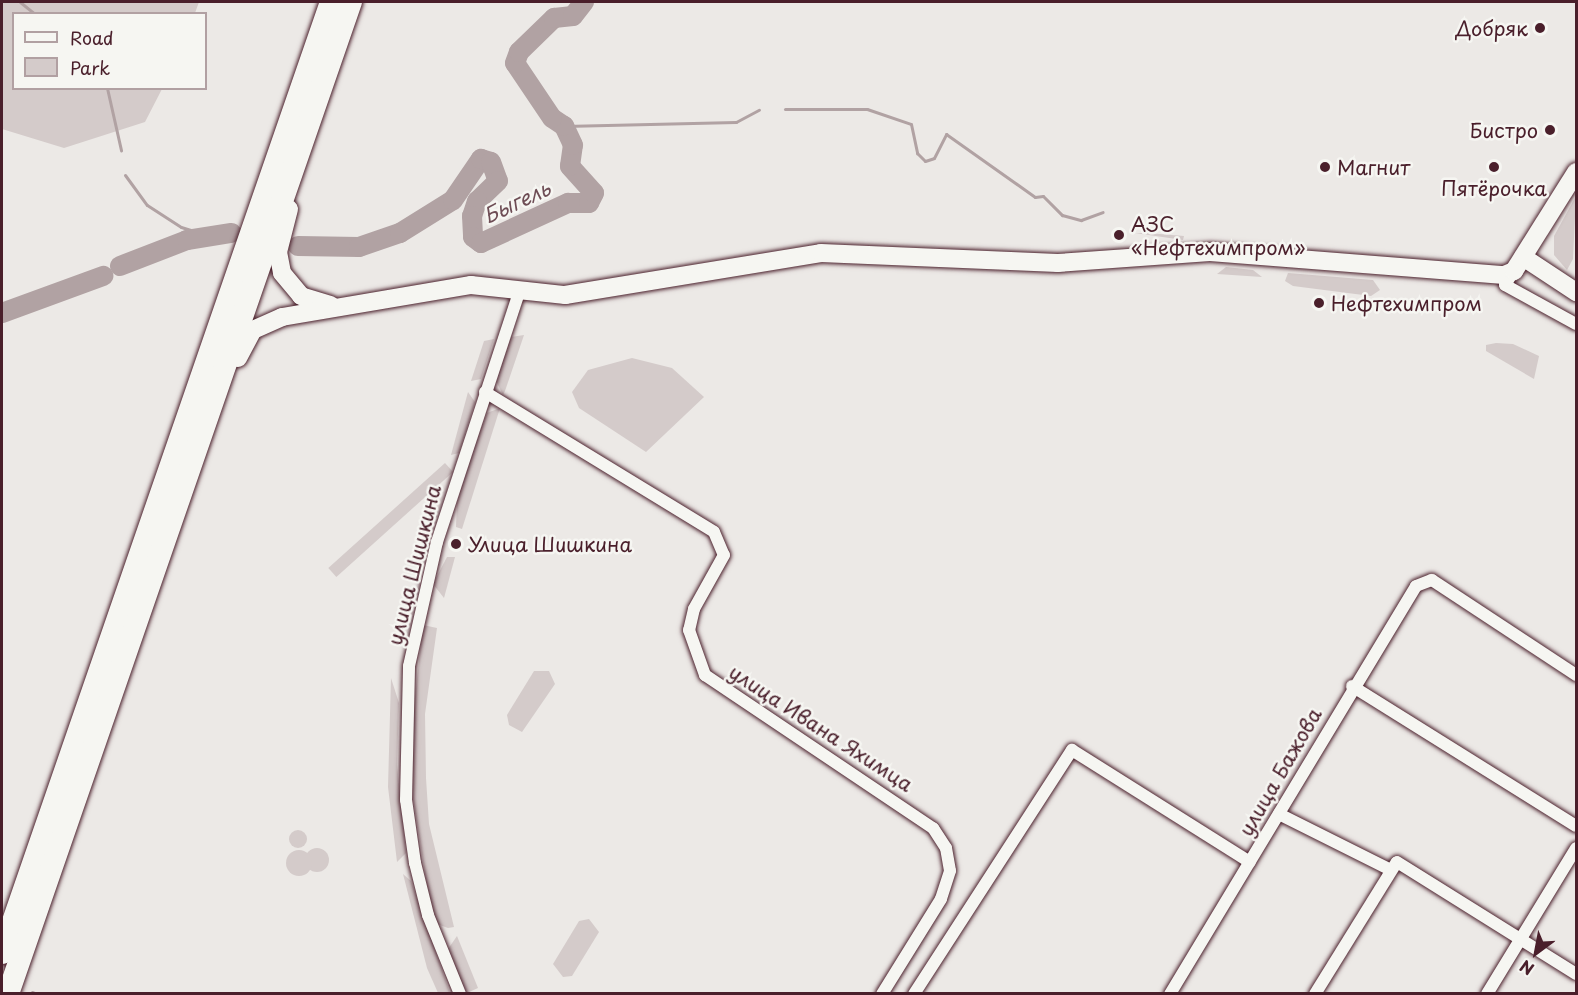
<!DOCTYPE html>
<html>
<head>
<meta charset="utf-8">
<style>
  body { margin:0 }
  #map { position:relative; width:1578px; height:995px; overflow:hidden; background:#ece9e6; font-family:"Playpen Sans",sans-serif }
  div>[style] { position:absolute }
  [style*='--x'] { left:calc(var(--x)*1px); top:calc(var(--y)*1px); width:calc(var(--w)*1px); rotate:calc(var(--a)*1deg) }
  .green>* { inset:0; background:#d4cbca; transform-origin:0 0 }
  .round { border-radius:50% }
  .stream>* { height:3px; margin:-1.5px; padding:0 1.5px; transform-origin:1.5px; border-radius:1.5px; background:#b1a2a3 }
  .river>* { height:20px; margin:-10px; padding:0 10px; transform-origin:10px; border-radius:10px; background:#b1a2a3 }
  .roads { filter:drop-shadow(0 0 2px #4a1f2b) drop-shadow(0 0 2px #4a1f2b) }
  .street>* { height:12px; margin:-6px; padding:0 6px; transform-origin:6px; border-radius:6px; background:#f6f6f2 }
  .secondary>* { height:18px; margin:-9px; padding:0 9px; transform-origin:9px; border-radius:9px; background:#f6f6f2 }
  .highway>* { height:22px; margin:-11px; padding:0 11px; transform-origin:11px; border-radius:11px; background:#f6f6f2 }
  .dots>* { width:16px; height:16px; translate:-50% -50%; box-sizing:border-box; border:3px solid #f6f6f2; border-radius:50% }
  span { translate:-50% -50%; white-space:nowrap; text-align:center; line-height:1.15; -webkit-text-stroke:5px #f6f6f2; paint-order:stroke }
  .poi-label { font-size:20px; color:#4a1f2b }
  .right { translate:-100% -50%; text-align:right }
  .left { translate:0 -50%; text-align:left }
  .street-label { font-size:20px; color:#4a1f2b }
  .water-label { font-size:21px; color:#6e4d55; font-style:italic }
  .frame { position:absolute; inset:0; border:3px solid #4a1f2b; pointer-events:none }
  .legend { position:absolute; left:12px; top:12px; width:195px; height:78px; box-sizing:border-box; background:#f6f6f2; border:2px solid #b1a0a2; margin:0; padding:8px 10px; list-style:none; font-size:18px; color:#4a1f2b }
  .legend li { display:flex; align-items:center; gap:12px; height:30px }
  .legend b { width:30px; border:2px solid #b1a0a2 }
  .north { position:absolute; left:1506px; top:923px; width:60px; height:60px; -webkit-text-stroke:4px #f6f6f2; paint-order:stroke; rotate:212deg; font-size:16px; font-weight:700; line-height:24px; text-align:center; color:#4a1f2b }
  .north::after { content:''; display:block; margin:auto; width:21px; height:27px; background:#4a1f2b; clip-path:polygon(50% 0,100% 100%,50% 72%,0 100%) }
</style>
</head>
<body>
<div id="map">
  <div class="green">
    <div style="clip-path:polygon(2px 2px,199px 2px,195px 13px,14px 14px,14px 88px,162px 89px,145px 122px,64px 148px,2px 129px)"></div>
    <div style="clip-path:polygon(1576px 196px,1573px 259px,1567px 270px,1554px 255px,1554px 236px)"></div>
    <div style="clip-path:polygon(1135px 233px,1148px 233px,1184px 236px,1183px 240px)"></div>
    <div style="clip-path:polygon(1226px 267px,1253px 270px,1262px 277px,1217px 274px)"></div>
    <div style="clip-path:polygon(1288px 273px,1373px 280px,1380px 290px,1371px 296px,1293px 286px,1285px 281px)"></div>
    <div style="clip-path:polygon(524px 335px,505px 391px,503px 395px,496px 381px,511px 337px)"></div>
    <div style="clip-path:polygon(494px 339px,481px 379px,471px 381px,484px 341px)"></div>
    <div style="clip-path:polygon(1496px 343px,1513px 344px,1539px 356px,1534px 379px,1486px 351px,1486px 345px)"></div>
    <div style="clip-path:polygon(632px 358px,672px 368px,704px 397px,646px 452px,579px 408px,572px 392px,588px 370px)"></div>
    <div style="clip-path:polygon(468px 392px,475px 402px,459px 453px,451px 455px)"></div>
    <div style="clip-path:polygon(500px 408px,462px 529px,456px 527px,457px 503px,469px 461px,487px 413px)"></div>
    <div style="left:445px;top:463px;width:12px;height:157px;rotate:48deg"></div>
    <div style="clip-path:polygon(447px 557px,455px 557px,444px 598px,433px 584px)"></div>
    <div style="clip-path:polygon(423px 625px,437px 628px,425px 714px,426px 778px,429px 824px,454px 927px,448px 928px,437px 924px,429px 898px,412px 791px,410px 742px)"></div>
    <div style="clip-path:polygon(534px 671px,549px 671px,555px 684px,522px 732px,509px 725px,507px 715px)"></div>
    <div style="clip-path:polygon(391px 678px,399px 703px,397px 765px,406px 853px,397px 862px,388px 787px)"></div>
    <div class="round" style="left:289px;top:830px;width:18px;height:18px"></div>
    <div class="round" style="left:305px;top:848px;width:24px;height:24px"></div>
    <div class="round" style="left:286px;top:850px;width:26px;height:26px"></div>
    <div style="clip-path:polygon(403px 874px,411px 881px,450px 993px,438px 993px,427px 968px)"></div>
    <div style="clip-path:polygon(589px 919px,599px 932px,572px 976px,563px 977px,553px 964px,579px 921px)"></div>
    <div style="clip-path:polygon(457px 936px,478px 988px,467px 993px,446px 952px)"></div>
  </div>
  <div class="stream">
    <div style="--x:20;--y:2;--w:19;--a:39"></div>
    <div style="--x:107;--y:88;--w:64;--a:77.3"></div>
    <div style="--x:785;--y:109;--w:82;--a:0"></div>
    <div style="--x:867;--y:109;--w:46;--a:18.8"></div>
    <div style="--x:911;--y:124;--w:30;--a:78"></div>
    <div style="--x:917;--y:153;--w:11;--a:45"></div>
    <div style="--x:925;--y:161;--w:9;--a:-18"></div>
    <div style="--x:934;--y:158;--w:27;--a:-63"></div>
    <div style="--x:946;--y:134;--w:109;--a:35.3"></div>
    <div style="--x:1035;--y:197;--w:8;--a:-7"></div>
    <div style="--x:1043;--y:196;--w:27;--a:45"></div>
    <div style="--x:1062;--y:215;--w:20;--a:15"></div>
    <div style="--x:1081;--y:220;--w:23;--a:-20"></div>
    <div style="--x:564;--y:126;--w:172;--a:-1.3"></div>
    <div style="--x:736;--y:122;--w:26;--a:-28"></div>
    <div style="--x:125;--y:175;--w:37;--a:54"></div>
    <div style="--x:147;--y:205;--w:40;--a:32.9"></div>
    <div style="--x:181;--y:227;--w:31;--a:17"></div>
    <div style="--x:32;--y:992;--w:5;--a:22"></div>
  </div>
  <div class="river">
    <div style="--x:298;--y:246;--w:61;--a:0.9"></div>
    <div style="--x:359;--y:247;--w:43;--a:-18.9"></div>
    <div style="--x:400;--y:233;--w:62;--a:-31.9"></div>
    <div style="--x:453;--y:200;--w:50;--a:-55.7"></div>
    <div style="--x:481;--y:159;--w:10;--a:17"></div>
    <div style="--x:491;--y:162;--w:20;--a:70"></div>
    <div style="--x:498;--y:181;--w:29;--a:136"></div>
    <div style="--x:477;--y:201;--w:16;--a:108"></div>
    <div style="--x:472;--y:216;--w:21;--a:87"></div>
    <div style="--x:473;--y:237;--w:10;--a:37"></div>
    <div style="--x:481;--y:243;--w:96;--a:-24.7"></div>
    <div style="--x:568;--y:203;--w:21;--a:0"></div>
    <div style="--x:589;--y:203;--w:11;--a:-63"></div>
    <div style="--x:594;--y:193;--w:36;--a:-132"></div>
    <div style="--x:570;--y:166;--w:21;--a:-82"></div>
    <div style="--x:573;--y:145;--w:21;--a:-115"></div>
    <div style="--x:564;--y:126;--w:14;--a:-146"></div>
    <div style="--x:552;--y:118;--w:66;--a:-123.9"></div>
    <div style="--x:515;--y:63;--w:12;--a:-70"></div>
    <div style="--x:519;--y:52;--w:49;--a:-44.2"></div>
    <div style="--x:554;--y:18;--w:19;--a:-6"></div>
    <div style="--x:573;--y:16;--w:18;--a:-52"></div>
    <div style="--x:120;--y:266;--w:72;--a:-21.2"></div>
    <div style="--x:187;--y:240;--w:45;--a:-9"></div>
    <div style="--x:2;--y:313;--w:108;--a:-20.1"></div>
  </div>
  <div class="roads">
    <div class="street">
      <div style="--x:1513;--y:272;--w:15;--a:122"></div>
      <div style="--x:1505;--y:285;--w:81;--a:28.8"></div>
      <div style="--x:485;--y:392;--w:268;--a:31.4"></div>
      <div style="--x:714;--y:532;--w:25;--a:67"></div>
      <div style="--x:724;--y:555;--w:62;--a:119.1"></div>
      <div style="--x:694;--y:609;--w:22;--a:103"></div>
      <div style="--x:689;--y:630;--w:48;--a:70.4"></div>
      <div style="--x:705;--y:675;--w:275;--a:33.9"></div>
      <div style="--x:933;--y:828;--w:24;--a:57"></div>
      <div style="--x:946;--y:848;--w:23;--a:80"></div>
      <div style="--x:950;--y:871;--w:29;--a:108"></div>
      <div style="--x:941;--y:899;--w:112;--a:121.8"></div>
      <div style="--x:1352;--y:686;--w:264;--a:32"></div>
      <div style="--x:1279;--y:814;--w:125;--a:26.6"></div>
      <div style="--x:460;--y:994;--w:85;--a:-112.1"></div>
      <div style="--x:428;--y:915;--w:54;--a:-104"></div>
      <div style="--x:415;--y:863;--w:64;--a:-98.1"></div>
      <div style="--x:406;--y:800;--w:134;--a:-88.7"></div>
      <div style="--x:409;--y:666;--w:127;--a:-77.3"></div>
      <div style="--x:437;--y:542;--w:262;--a:-71.8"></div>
      <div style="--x:914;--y:994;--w:291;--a:-57.1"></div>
      <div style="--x:1072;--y:750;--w:210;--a:32.2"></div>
      <div style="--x:1170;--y:994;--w:476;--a:-58.9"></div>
      <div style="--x:1416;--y:586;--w:17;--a:-21"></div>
      <div style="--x:1432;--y:580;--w:173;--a:33.4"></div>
      <div style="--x:1315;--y:994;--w:155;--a:-58.2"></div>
      <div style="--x:1397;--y:862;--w:211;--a:32"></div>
      <div style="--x:1487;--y:994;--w:171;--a:-58.6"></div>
    </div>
    <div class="secondary">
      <div style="--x:289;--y:209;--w:44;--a:104.3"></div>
      <div style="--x:278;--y:252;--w:21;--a:79"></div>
      <div style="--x:282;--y:273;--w:30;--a:50"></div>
      <div style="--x:301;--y:296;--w:31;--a:17"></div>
      <div style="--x:1523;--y:257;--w:64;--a:33.4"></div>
      <div style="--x:238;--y:358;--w:32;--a:-62"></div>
      <div style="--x:253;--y:330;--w:32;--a:-24"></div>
      <div style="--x:282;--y:317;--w:192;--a:-9.6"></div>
      <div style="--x:471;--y:285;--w:95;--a:6.1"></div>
      <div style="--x:565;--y:295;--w:259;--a:-9.3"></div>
      <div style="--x:821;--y:253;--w:237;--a:2.4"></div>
      <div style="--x:1058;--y:263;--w:152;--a:-4.1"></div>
      <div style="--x:1210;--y:252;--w:295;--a:4.5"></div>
      <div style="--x:1504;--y:275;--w:11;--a:-22"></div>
      <div style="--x:1514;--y:271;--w:117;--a:-57.9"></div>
    </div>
    <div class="highway">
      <div style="--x:2;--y:953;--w:1006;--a:-70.92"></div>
      <div style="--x:8;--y:994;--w:1050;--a:-70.93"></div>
    </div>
  </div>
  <div class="dots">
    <div style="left:1540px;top:28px;background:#4a1f2b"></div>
    <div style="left:1550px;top:130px;background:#4a1f2b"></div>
    <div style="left:1325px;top:167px;background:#4a1f2b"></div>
    <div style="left:1494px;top:167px;background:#4a1f2b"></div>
    <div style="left:1119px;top:235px;background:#4a1f2b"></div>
    <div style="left:1319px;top:303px;background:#4a1f2b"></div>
    <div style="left:456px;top:544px;background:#4a1f2b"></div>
  </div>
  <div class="poi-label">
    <span class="right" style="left:1528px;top:28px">Добряк</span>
    <span class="right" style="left:1538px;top:130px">Бистро</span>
    <span class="left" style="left:1337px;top:167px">Магнит</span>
    <span style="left:1494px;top:188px">Пятёрочка</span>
    <span class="left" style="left:1131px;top:236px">АЗС<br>«Нефтехимпром»</span>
    <span class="left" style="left:1331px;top:303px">Нефтехимпром</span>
    <span class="left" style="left:468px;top:544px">Улица Шишкина</span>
  </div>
  <div class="street-label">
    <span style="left:414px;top:565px;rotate:-76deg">улица Шишкина</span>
    <span style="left:821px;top:728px;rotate:33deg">улица Ивана Яхимца</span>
    <span style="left:1280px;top:772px;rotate:-60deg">улица Бажова</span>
  </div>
  <div class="water-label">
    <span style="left:516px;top:201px;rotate:-25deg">Быгель</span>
  </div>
  <div class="frame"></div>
  <ul class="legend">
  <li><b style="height:8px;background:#f6f6f2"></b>Road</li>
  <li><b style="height:16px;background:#d4cbca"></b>Park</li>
  </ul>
  <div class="north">N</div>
</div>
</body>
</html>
